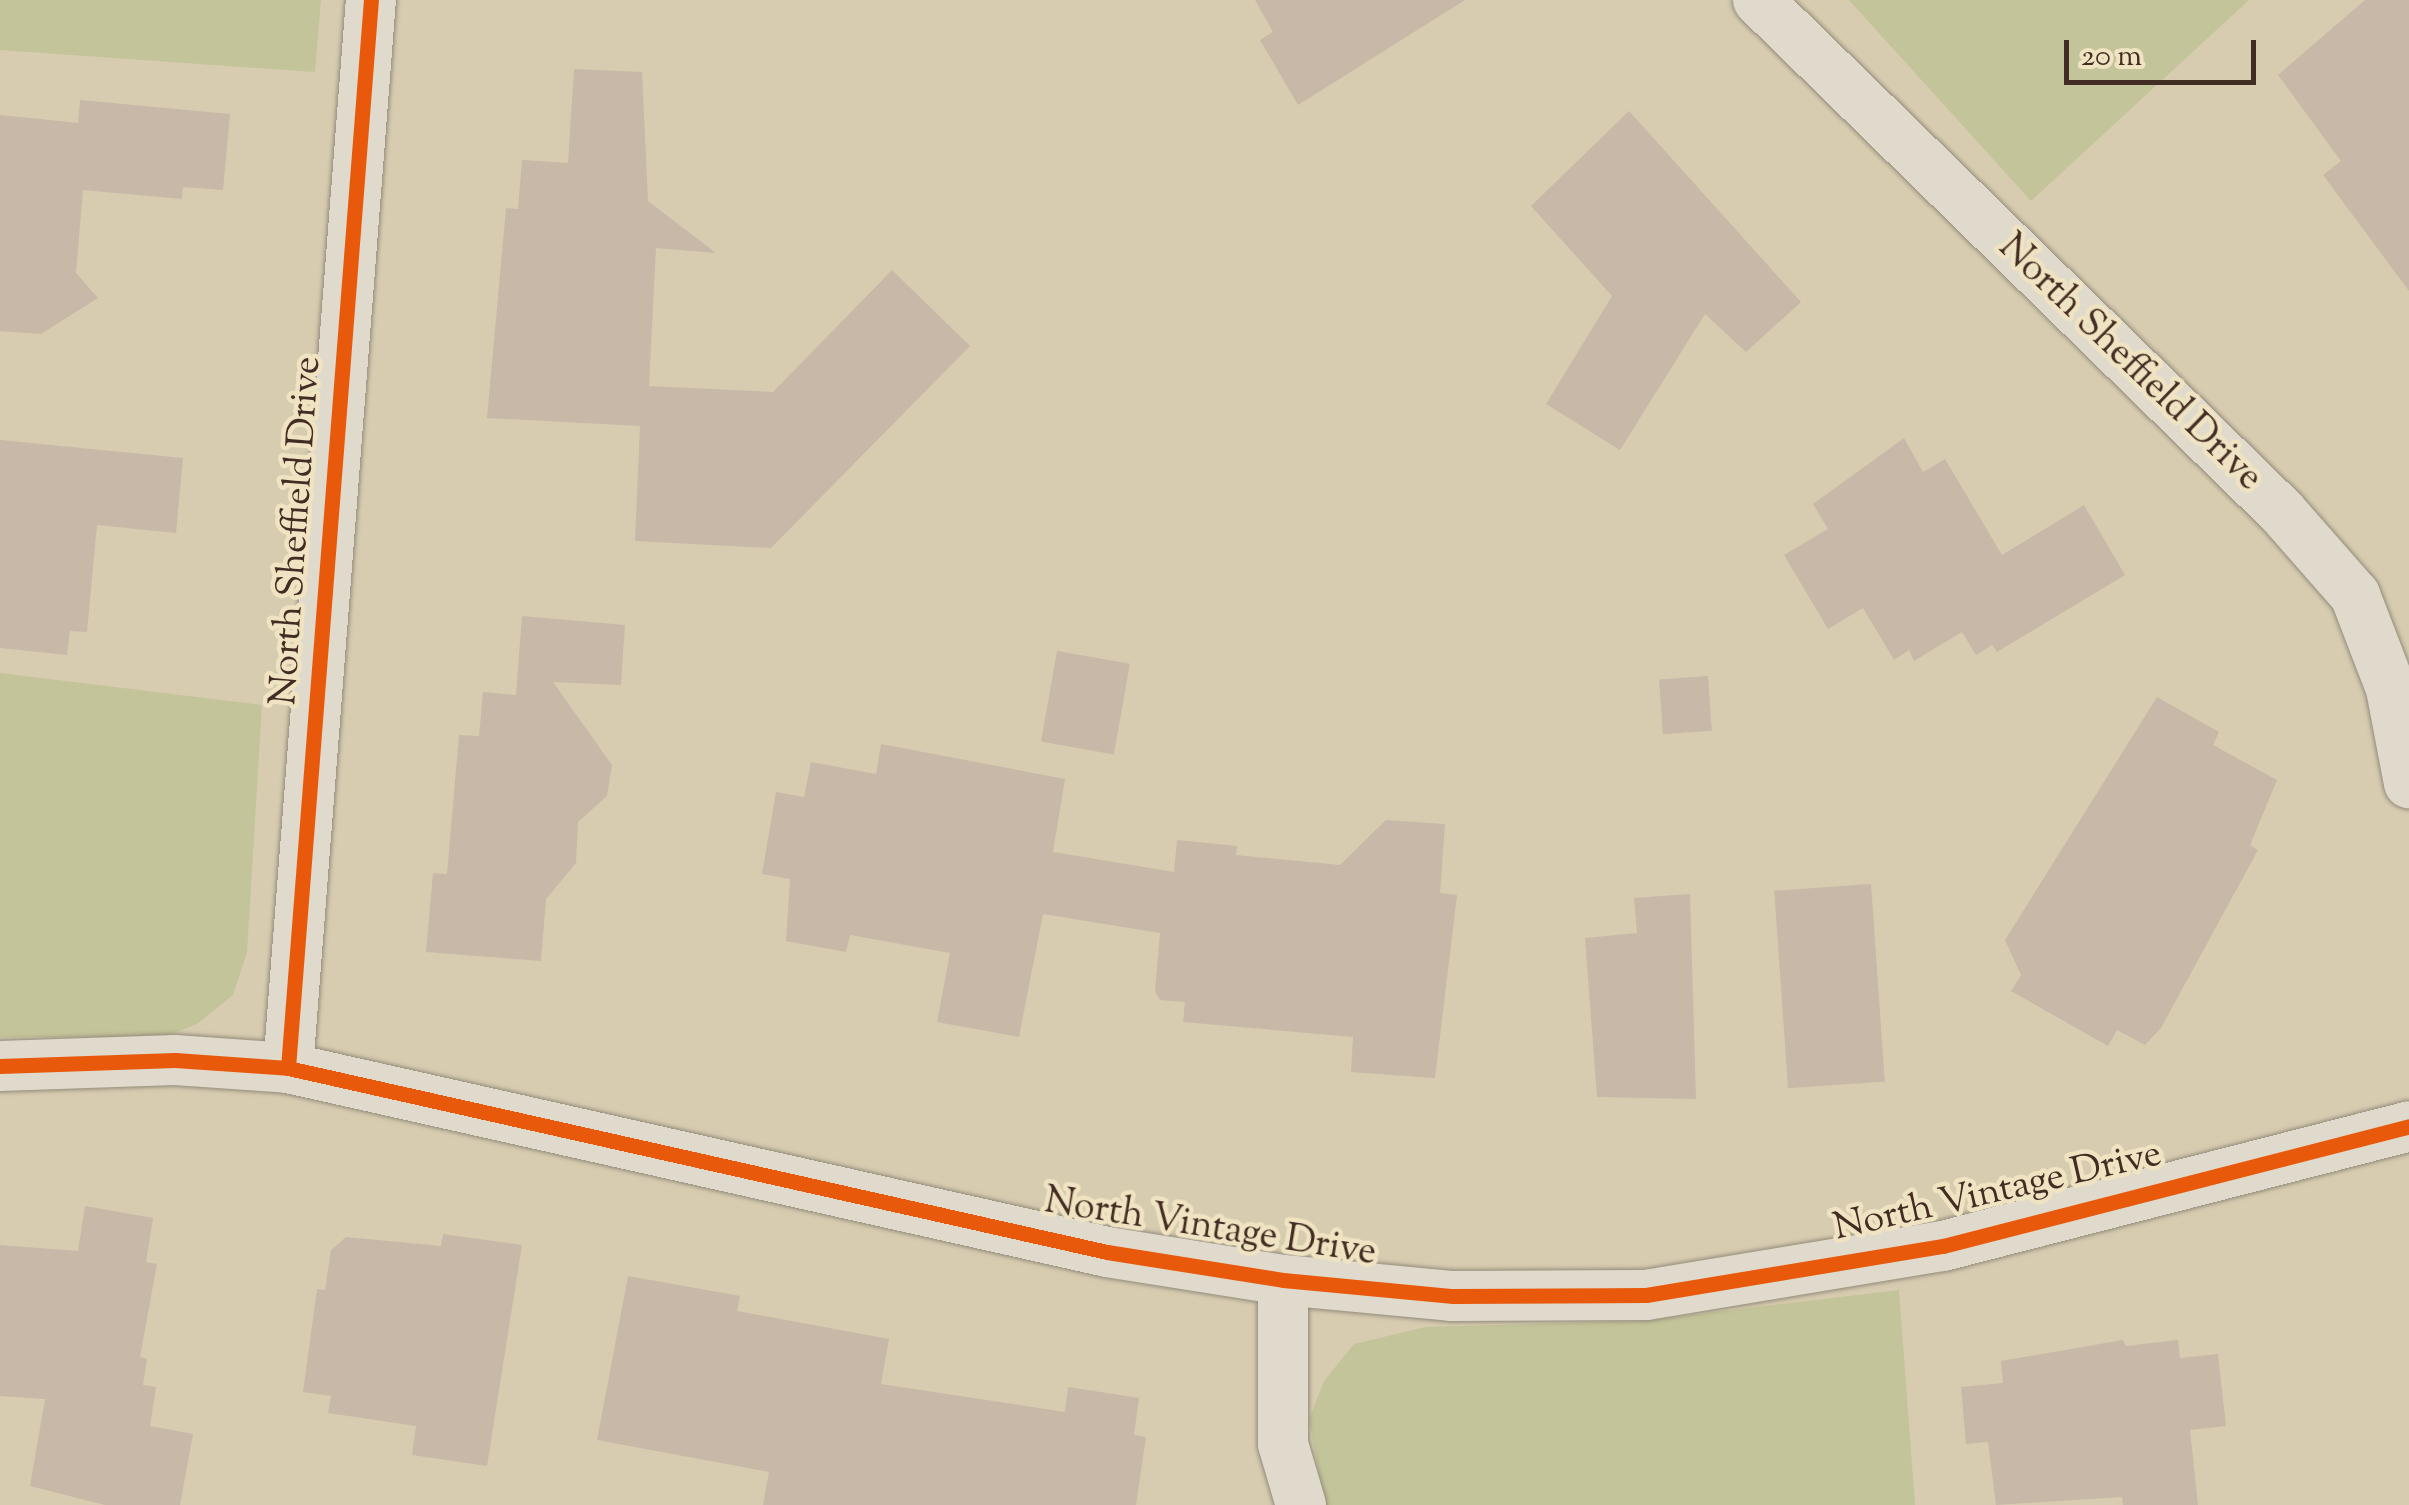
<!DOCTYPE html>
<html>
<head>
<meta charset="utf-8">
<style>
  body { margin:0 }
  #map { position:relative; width:2409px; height:1505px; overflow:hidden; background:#d7ccb0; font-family:"Sorts Mill Goudy",serif }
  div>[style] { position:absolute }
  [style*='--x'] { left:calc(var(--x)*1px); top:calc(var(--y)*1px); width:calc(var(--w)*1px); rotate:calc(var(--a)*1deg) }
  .green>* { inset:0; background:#c3c499 }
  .building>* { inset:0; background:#c8b8a7; transform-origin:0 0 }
  .roads { filter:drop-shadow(0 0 2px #948b7b) drop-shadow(0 0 2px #948b7b) }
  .street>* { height:50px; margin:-25px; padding:0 25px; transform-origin:25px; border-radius:25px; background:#dfdacc }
  .cycleway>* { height:15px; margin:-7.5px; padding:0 7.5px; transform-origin:7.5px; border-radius:7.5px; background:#e8590c }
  span { translate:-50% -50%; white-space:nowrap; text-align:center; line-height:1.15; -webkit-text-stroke:9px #efe3c2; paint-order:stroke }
  .street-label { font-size:38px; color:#422c23 }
  .scale { position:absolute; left:2064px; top:40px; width:192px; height:45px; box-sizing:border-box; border:5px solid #422c23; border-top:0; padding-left:12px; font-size:30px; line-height:35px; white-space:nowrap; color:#422c23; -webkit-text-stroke:8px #efe3c2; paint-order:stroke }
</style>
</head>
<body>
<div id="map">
  <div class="green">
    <div style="clip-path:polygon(0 0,321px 0,315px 72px,0 50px)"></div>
    <div style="clip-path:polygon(1849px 0,2249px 0,2031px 201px)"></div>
    <div style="clip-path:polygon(0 673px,262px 705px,247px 952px,233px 995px,197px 1024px,163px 1037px,0 1037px)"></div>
    <div style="clip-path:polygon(1899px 1290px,1915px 1505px,1325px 1505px,1309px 1420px,1324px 1381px,1354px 1344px,1426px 1327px,1640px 1321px)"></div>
  </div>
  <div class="building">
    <div style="clip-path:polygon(1255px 0,1465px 0,1298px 105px,1260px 40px,1273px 32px)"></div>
    <div style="clip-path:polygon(2365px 0,2409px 0,2409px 291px,2323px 175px,2341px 161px,2278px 75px)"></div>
    <div style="clip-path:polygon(574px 69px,642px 72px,648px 201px,716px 253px,656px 248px,649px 386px,773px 392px,892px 270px,970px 346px,771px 548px,635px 541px,640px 426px,487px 418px,506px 208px,518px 209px,522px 160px,568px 163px)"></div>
    <div style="clip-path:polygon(80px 100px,230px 114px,223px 190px,183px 187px,182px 199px,83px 190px,76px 273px,98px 298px,41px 334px,0 331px,0 115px,78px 123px)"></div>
    <div style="clip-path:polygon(1629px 111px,1801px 302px,1746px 352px,1705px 314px,1620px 450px,1546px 404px,1612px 296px,1531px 206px)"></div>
    <div style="clip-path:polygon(1904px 438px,1923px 472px,1945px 459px,2002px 555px,2084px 505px,2125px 575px,1997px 652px,1992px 645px,1976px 655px,1962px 632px,1914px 661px,1909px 650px,1894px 660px,1863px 608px,1828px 629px,1784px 555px,1828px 529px,1813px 504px)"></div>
    <div style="clip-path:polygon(0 440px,183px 458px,176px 533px,97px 525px,87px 632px,70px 631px,67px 655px,0 648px)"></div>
    <div style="clip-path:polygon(522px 616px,625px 625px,621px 685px,553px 682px,612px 765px,607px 796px,578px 822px,576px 863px,546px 899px,541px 961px,426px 952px,433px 873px,447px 874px,459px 735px,479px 736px,483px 692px,516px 695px)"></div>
    <div style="left:1057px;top:651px;width:74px;height:92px;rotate:10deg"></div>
    <div style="left:1708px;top:676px;width:55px;height:49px;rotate:86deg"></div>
    <div style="clip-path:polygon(2157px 697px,2219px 732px,2213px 745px,2277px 780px,2250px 845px,2258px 850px,2161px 1028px,2145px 1045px,2117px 1030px,2108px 1046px,2011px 991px,2021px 975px,2005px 940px)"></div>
    <div style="clip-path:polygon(881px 744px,1065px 779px,1053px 852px,1174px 872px,1177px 840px,1237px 846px,1236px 855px,1340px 865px,1386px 820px,1445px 824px,1440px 893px,1457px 895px,1435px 1078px,1351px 1072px,1353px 1037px,1183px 1022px,1185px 1002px,1160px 1000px,1155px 991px,1160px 933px,1043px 914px,1019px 1037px,937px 1022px,950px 953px,850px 935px,846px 952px,786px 941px,790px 879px,762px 874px,776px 792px,804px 797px,811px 762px,876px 774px)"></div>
    <div style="left:1871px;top:884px;width:198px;height:97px;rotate:86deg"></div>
    <div style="clip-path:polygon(1690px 894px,1696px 1099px,1597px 1097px,1585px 938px,1637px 933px,1634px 898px)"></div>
    <div style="clip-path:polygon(85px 1206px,153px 1218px,146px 1262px,157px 1264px,140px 1357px,147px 1359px,143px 1385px,156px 1387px,150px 1426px,193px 1434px,180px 1505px,105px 1505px,30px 1486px,45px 1399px,0 1396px,0 1245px,78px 1251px)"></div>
    <div style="clip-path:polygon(443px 1234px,522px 1245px,487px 1466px,412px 1455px,416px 1426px,328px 1413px,331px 1396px,303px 1392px,317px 1289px,325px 1290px,331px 1250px,346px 1237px,441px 1246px)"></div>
    <div style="clip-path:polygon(628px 1276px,740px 1296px,737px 1311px,889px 1339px,881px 1384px,1065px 1412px,1068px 1387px,1139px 1398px,1134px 1435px,1146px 1437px,1136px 1505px,763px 1505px,769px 1472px,597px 1440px)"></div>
    <div style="clip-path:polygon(2123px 1340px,2126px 1346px,2178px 1340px,2180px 1358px,2218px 1354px,2226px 1426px,2190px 1430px,2198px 1505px,2123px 1505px,2122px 1497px,1996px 1505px,1988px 1442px,1966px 1444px,1961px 1387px,2003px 1383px,2001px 1361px)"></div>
  </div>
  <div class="roads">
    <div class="street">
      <div style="--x:1758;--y:0;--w:733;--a:44.34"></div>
      <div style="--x:2282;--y:512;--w:111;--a:48.7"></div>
      <div style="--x:2355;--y:595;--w:101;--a:69"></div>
      <div style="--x:2391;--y:689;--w:96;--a:79.2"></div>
      <div style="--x:0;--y:1066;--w:175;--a:-2"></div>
      <div style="--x:175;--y:1060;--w:113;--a:4"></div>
      <div style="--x:288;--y:1068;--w:839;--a:12.66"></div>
      <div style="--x:1107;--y:1252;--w:178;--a:9"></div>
      <div style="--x:1283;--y:1280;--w:171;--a:5.4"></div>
      <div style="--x:1453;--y:1296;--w:193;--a:-0.3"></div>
      <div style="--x:1646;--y:1295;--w:301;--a:-9.4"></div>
      <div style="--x:1943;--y:1246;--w:481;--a:-14.4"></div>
      <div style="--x:288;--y:1068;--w:1071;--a:-85.56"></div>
      <div style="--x:1283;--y:1280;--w:164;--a:90"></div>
      <div style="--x:1283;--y:1444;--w:64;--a:73.6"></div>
    </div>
  </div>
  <div class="cycleway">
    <div style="--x:0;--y:1066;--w:175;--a:-2"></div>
    <div style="--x:175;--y:1060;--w:113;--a:4"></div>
    <div style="--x:288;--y:1068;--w:839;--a:12.66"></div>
    <div style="--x:1107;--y:1252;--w:178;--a:9"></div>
    <div style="--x:1283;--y:1280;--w:171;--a:5.4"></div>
    <div style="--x:1453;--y:1296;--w:193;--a:-0.3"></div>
    <div style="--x:1646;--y:1295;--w:301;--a:-9.4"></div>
    <div style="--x:1943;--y:1246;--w:481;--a:-14.4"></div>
    <div style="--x:288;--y:1068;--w:1071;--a:-85.56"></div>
  </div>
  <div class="street-label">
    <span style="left:2129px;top:364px;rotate:44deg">North Sheffield Drive</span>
    <span style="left:298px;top:531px;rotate:-86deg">North Sheffield Drive</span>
    <span style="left:1998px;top:1193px;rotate:-13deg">North Vintage Drive</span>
    <span style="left:1210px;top:1229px;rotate:9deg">North Vintage Drive</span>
  </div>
  <div class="scale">20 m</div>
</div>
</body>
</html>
